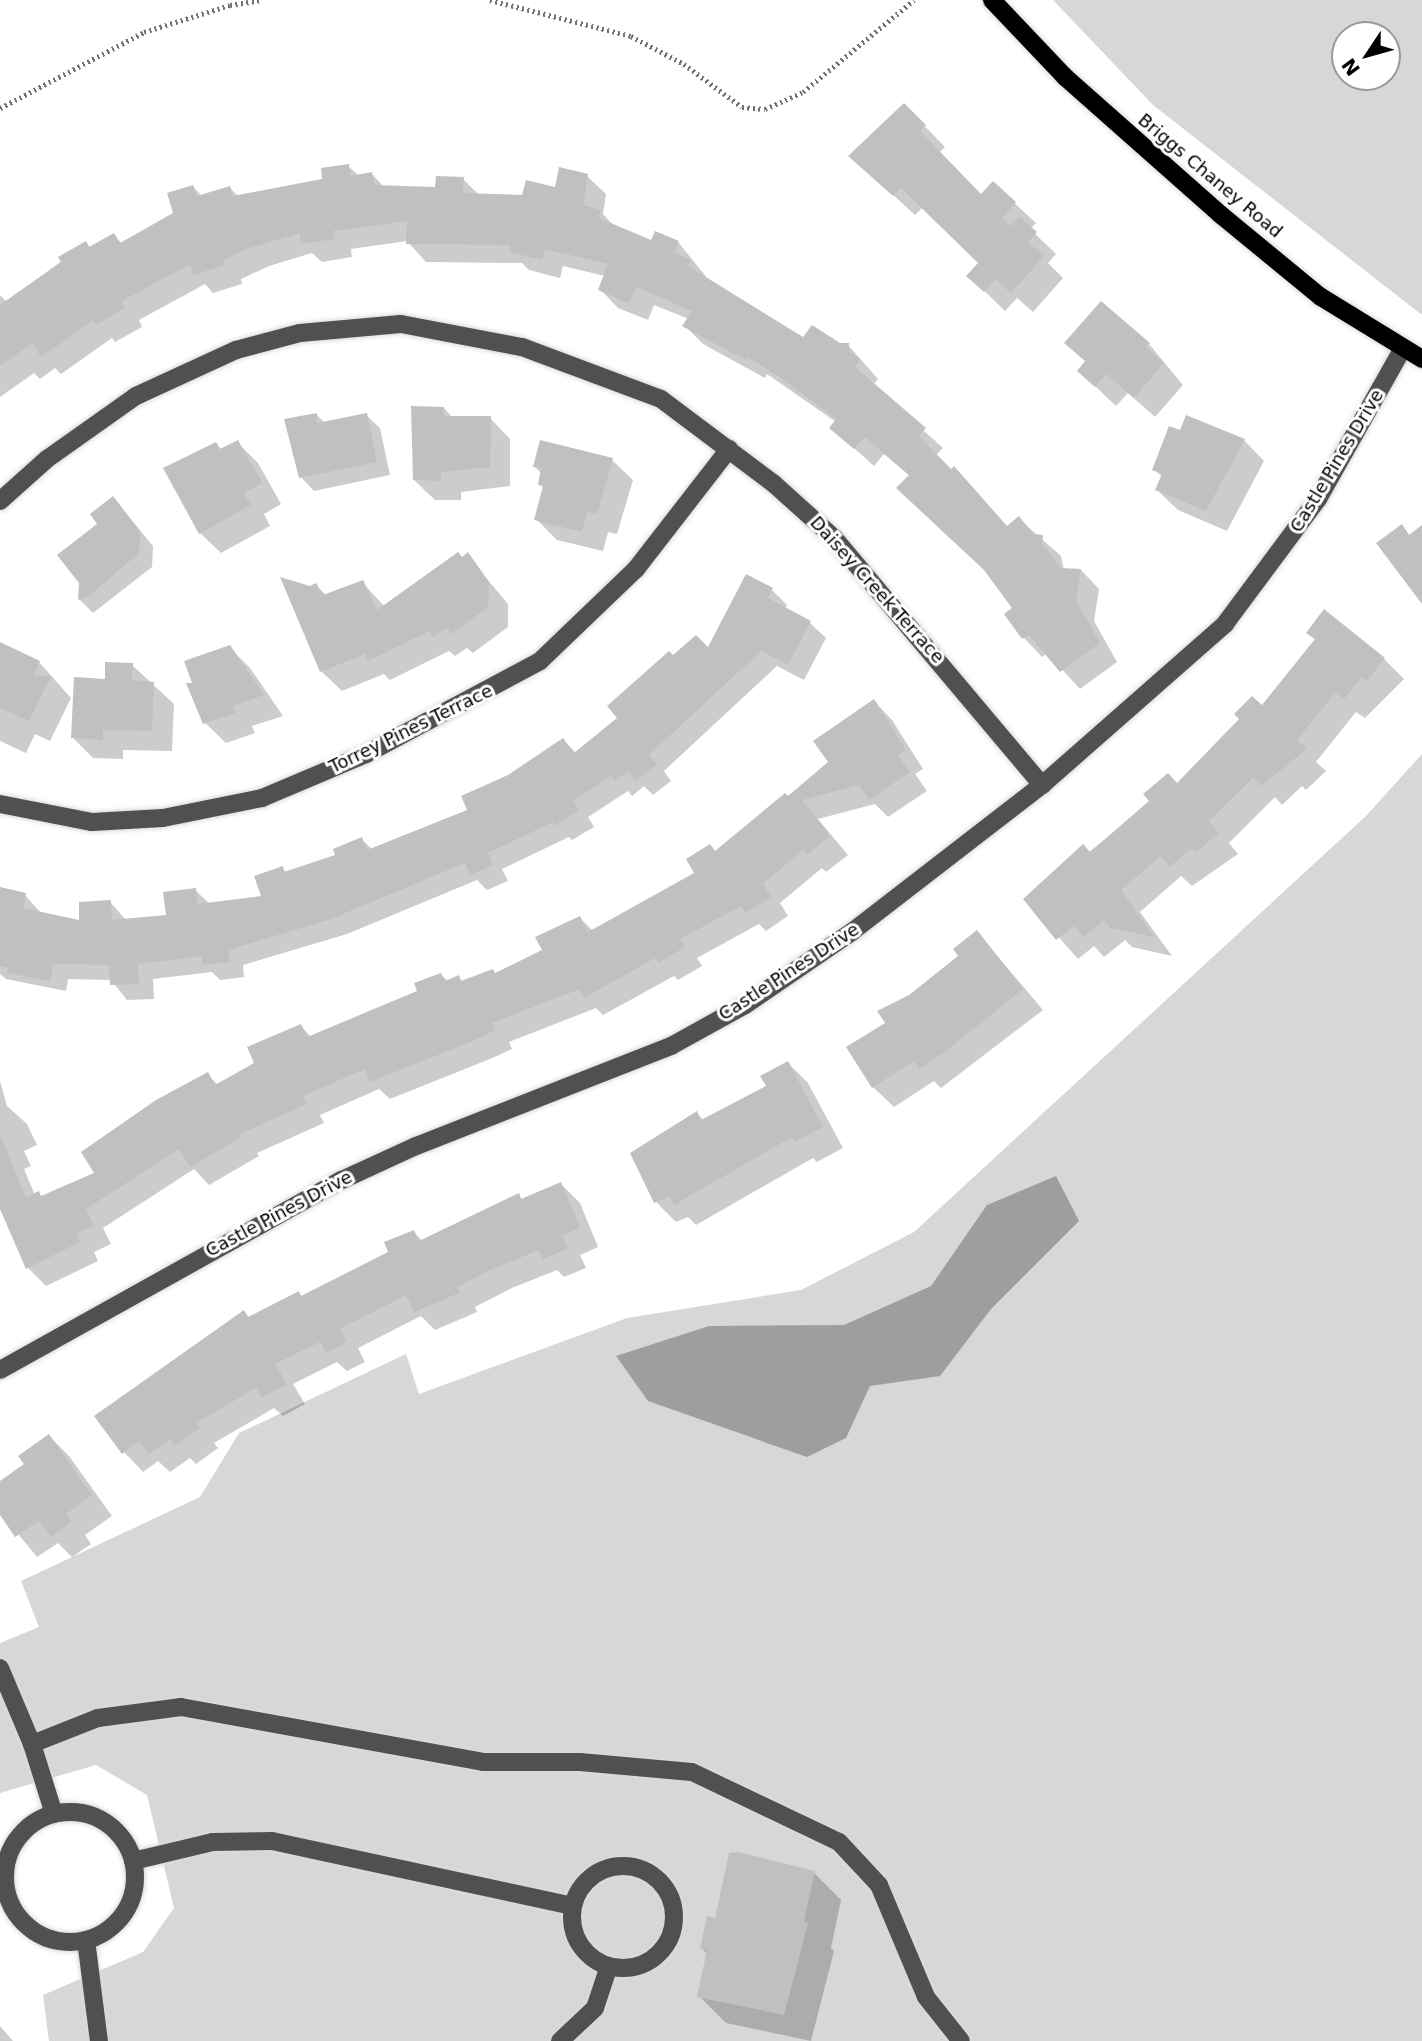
<!DOCTYPE html>
<html>
<head>
<meta charset="utf-8">
<style>
  body { margin:0 }
  #map { position:relative; width:1422px; height:2041px; overflow:hidden; background:#fff; font-family:"DejaVu Sans",sans-serif }
  div>[style] { position:absolute }
  [style*='--x'] { left:calc(var(--x)*1px); top:calc(var(--y)*1px); width:calc(var(--w)*1px); rotate:calc(var(--a)*1deg) }
  .green>* { inset:0; background:#d7d7d7 }
  .water>* { inset:0; background:#9e9e9e }
  .shadow>* { inset:0; background:#0003 }
  .building>* { inset:0; background:#c0c0c0 }
  .path>* { height:4.5px; margin-top:-2.25px; transform-origin:0; background:repeating-linear-gradient(90deg,#727272 0 2px,transparent 0 5.5px) }
  .roads { filter:drop-shadow(0 0 2px #dbdbdb) drop-shadow(0 0 2px #dbdbdb) }
  .minor>* { height:18px; margin:-9px; padding:0 9px; transform-origin:9px; border-radius:9px; background:#505050 }
  .minor>.ring { margin:-9px; padding:0; box-sizing:content-box; background:none; border:18px solid #505050; border-radius:50% }
  .major>* { height:18px; margin:-9px; padding:0 9px; transform-origin:9px; border-radius:9px; background:#000 }
  span { translate:-50% -50%; white-space:nowrap; text-align:center; line-height:1.15; -webkit-text-stroke:6px #fff; paint-order:stroke }
  .street-label { font-size:18px; color:#000 }
  .north { position:absolute; left:1331px; top:21px; width:70px; height:70px; box-sizing:border-box; background:#fff; border:2px solid #999; border-radius:50%; rotate:234deg; font-size:19px; font-weight:700; line-height:28px; text-align:center; color:#000 }
  .north::after { content:''; display:block; margin:auto; width:24px; height:32px; background:#000; clip-path:polygon(50% 0,100% 100%,50% 72%,0 100%) }
</style>
</head>
<body>
<div id="map">
  <div class="green">
    <div style="clip-path:polygon(evenodd,1053px 0,1422px 0,1422px 315px,1153px 105px,1053px 0,1345px 35px,1387px 35px,1387px 77px,1345px 77px,1345px 35px)"></div>
    <div style="clip-path:polygon(1422px 754px,1422px 2041px,49px 2041px,43px 1995px,143px 1952px,174px 1908px,147px 1795px,96px 1765px,0 1793px,0 1643px,39px 1627px,21px 1581px,200px 1497px,239px 1433px,406px 1354px,419px 1394px,627px 1318px,801px 1290px,914px 1232px,1366px 816px)"></div>
  </div>
  <div class="water">
    <div style="clip-path:polygon(1056px 1176px,1079px 1221px,991px 1309px,940px 1376px,870px 1386px,846px 1438px,807px 1457px,648px 1401px,616px 1356px,709px 1326px,844px 1325px,931px 1286px,987px 1205px)"></div>
  </div>
  <div class="shadow">
    <div style="clip-path:polygon(904px 105px,945px 147px,939px 153px,981px 196px,993px 183px,1036px 223px,1030px 229px,1056px 254px,1048px 263px,1063px 278px,1033px 312px,1017px 298px,1005px 311px,969px 276px,980px 263px,923px 207px,915px 215px,851px 156px)"></div>
    <div style="clip-path:polygon(348px 166px,359px 176px,372px 174px,384px 187px,437px 189px,463px 179px,480px 196px,524px 197px,587px 176px,606px 194px,603px 214px,615px 227px,652px 242px,678px 242px,708px 279px,803px 340px,848px 345px,878px 379px,873px 385px,943px 448px,936px 455px,1008px 527px,1018px 518px,1061px 556px,1064px 570px,1081px 570px,1099px 589px,1094px 621px,1117px 662px,1080px 689px,1047px 653px,1042px 657px,1024px 638px,1006px 615px,1014px 609px,988px 573px,910px 476px,884px 454px,874px 466px,832px 428px,836px 422px,767px 374px,765px 378px,703px 344px,685px 326px,689px 319px,654px 305px,648px 320px,618px 308px,600px 289px,605px 276px,563px 266px,560px 278px,529px 270px,522px 263px,426px 262px,407px 241px,351px 249px,352px 257px,322px 262px,312px 253px,269px 266px,241px 279px,242px 284px,213px 293px,205px 284px,139px 320px,142px 327px,115px 342px,112px 338px,61px 374px,55px 368px,40px 379px,34px 373px,0 397px,0 295px,7px 302px,86px 243px,91px 248px,114px 235px,122px 244px,175px 214px,193px 187px,202px 196px,229px 187px,239px 197px,324px 181px)"></div>
    <div style="clip-path:polygon(1101px 303px,1149px 344px,1183px 385px,1155px 417px,1128px 393px,1116px 406px,1079px 371px,1087px 362px)"></div>
    <div style="clip-path:polygon(444px 408px,453px 418px,490px 418px,510px 439px,510px 486px,461px 492px,461px 500px,435px 500px,414px 480px)"></div>
    <div style="clip-path:polygon(316px 414px,325px 423px,366px 415px,380px 428px,390px 475px,314px 491px,301px 477px)"></div>
    <div style="clip-path:polygon(1244px 440px,1264px 461px,1227px 531px,1178px 510px,1157px 490px,1162px 477px,1154px 469px)"></div>
    <div style="clip-path:polygon(237px 442px,258px 463px,281px 504px,264px 514px,270px 526px,221px 553px,200px 533px,216px 444px,222px 450px)"></div>
    <div style="clip-path:polygon(612px 460px,633px 480px,617px 534px,608px 532px,603px 551px,557px 540px,536px 519px,544px 489px,540px 484px,542px 474px,535px 467px)"></div>
    <div style="clip-path:polygon(113px 498px,153px 546px,152px 567px,93px 613px,80px 600px,81px 582px)"></div>
    <div style="clip-path:polygon(467px 555px,508px 604px,508px 627px,473px 653px,467px 648px,455px 656px,449px 651px,390px 680px,384px 674px,342px 691px,321px 671px,310px 588px,316px 585px,326px 595px,362px 582px,385px 607px)"></div>
    <div style="clip-path:polygon(772px 590px,787px 605px,785px 609px,810px 623px,826px 638px,804px 680px,777px 666px,664px 771px,671px 781px,653px 795px,644px 786px,632px 796px,628px 791px,588px 817px,594px 827px,572px 840px,569px 837px,502px 869px,508px 881px,487px 890px,477px 880px,347px 934px,243px 965px,244px 977px,220px 980px,212px 972px,153px 979px,154px 999px,127px 1000px,111px 980px,68px 979px,66px 991px,6px 979px,0 974px,0 889px,25px 895px,41px 913px,81px 922px,110px 902px,126px 920px,168px 916px,195px 890px,210px 904px,264px 898px,282px 868px,287px 873px,338px 857px,361px 839px,373px 850px,469px 811px,508px 777px,563px 740px,577px 754px,619px 719px,673px 657px,708px 649px)"></div>
    <div style="clip-path:polygon(1308px 633px,1384px 659px,1404px 679px,1365px 718px,1356px 712px,1316px 762px,1326px 771px,1306px 790px,1302px 786px,1282px 805px,1275px 797px,1229px 843px,1238px 854px,1192px 886px,1181px 876px,1140px 912px,1172px 956px,1132px 947px,1125px 940px,1104px 957px,1094px 946px,1078px 959px,1026px 900px,1177px 785px,1262px 708px,1316px 640px)"></div>
    <div style="clip-path:polygon(0 644px,39px 662px,71px 698px,50px 741px,35px 734px,26px 753px,0 741px)"></div>
    <div style="clip-path:polygon(229px 647px,250px 668px,283px 716px,252px 726px,255px 733px,226px 743px,205px 723px,195px 685px)"></div>
    <div style="clip-path:polygon(132px 665px,174px 704px,172px 751px,123px 750px,123px 759px,93px 758px,72px 737px)"></div>
    <div style="clip-path:polygon(874px 701px,892px 720px,923px 769px,915px 774px,927px 791px,888px 817px,875px 804px,818px 819px,848px 855px,826px 872px,822px 868px,780px 903px,788px 916px,766px 931px,759px 924px,697px 958px,702px 966px,678px 980px,674px 976px,603px 1015px,596px 1008px,509px 1042px,512px 1049px,490px 1059px,390px 1099px,379px 1089px,320px 1115px,324px 1123px,257px 1153px,259px 1156px,209px 1185px,194px 1169px,103px 1228px,111px 1244px,94px 1252px,98px 1261px,46px 1286px,28px 1268px,0 1205px,0 1081px,7px 1106px,27px 1124px,37px 1145px,24px 1151px,31px 1166px,24px 1169px,35px 1195px,43px 1197px,96px 1174px,207px 1074px,218px 1085px,257px 1064px,301px 1026px,311px 1037px,419px 992px,441px 975px,448px 981px,458px 977px,463px 982px,496px 974px,544px 951px,580px 918px,593px 931px,696px 873px,716px 852px,830px 763px)"></div>
    <div style="clip-path:polygon(977px 932px,1043px 1010px,941px 1088px,934px 1081px,894px 1107px,873px 1087px,910px 996px,961px 956px)"></div>
    <div style="clip-path:polygon(788px 1063px,808px 1083px,843px 1148px,817px 1162px,813px 1158px,696px 1225px,688px 1217px,676px 1222px,656px 1202px,697px 1113px,704px 1121px,768px 1086px)"></div>
    <div style="clip-path:polygon(561px 1184px,580px 1203px,598px 1247px,580px 1255px,586px 1268px,564px 1277px,557px 1270px,512px 1288px,475px 1307px,477px 1312px,435px 1330px,421px 1316px,358px 1348px,365px 1362px,347px 1371px,337px 1362px,293px 1384px,305px 1404px,283px 1416px,274px 1408px,214px 1443px,218px 1448px,196px 1464px,190px 1458px,170px 1472px,158px 1461px,143px 1472px,124px 1452px,243px 1312px,250px 1318px,298px 1293px,302px 1297px,390px 1253px,413px 1232px,423px 1241px,518px 1195px,523px 1200px)"></div>
    <div style="clip-path:polygon(49px 1436px,69px 1456px,112px 1516px,85px 1535px,91px 1544px,72px 1557px,58px 1543px,37px 1557px,0 1512px,0 1483px,27px 1465px)"></div>
    <div style="clip-path:polygon(814px 1873px,841px 1900px,831px 1948px,834px 1951px,811px 2041px,726px 2023px,699px 1996px,708px 1955px,702px 1948px,716px 1920px)"></div>
    <div style="clip-path:polygon(0 2026px,13px 2041px,0 2041px)"></div>
  </div>
  <div class="building">
    <div style="clip-path:polygon(904px 103px,926px 125px,920px 131px,981px 194px,993px 181px,1016px 202px,1002px 218px,1011px 226px,1020px 217px,1037px 232px,1028px 242px,1044px 256px,1011px 293px,995px 279px,984px 292px,966px 276px,978px 263px,901px 188px,893px 196px,848px 156px)"></div>
    <div style="clip-path:polygon(349px 164px,350px 176px,372px 172px,374px 185px,435px 187px,436px 176px,464px 177px,463px 193px,522px 195px,526px 180px,555px 187px,559px 167px,588px 174px,583px 205px,601px 210px,599px 218px,651px 240px,655px 231px,679px 241px,675px 253px,691px 260px,688px 266px,803px 337px,812px 325px,840px 343px,849px 343px,849px 351px,860px 359px,855px 367px,926px 428px,919px 436px,951px 469px,954px 466px,1007px 526px,1019px 516px,1033px 534px,1043px 535px,1042px 544px,1061px 568px,1081px 569px,1076px 601px,1100px 643px,1060px 672px,1029px 635px,1022px 639px,1004px 614px,1012px 608px,984px 570px,896px 488px,909px 475px,865px 437px,854px 449px,829px 428px,836px 419px,784px 380px,748px 357px,746px 360px,682px 326px,692px 311px,636px 287px,629px 303px,598px 290px,608px 264px,545px 249px,542px 260px,509px 252px,511px 245px,406px 244px,407px 221px,333px 231px,334px 239px,301px 244px,300px 233px,250px 248px,223px 260px,225px 265px,193px 275px,190px 264px,122px 301px,125px 308px,96px 325px,93px 320px,41px 357px,32px 343px,0 366px,0 305px,61px 262px,58px 257px,86px 241px,89px 247px,114px 233px,120px 243px,173px 213px,167px 193px,193px 185px,197px 196px,230px 186px,233px 196px,322px 179px,321px 168px)"></div>
    <div style="clip-path:polygon(1101px 301px,1150px 343px,1146px 347px,1164px 363px,1134px 398px,1106px 374px,1095px 387px,1077px 371px,1085px 361px,1064px 343px)"></div>
    <div style="clip-path:polygon(411px 406px,444px 407px,444px 416px,491px 416px,490px 467px,441px 472px,441px 481px,413px 480px)"></div>
    <div style="clip-path:polygon(317px 413px,317px 423px,367px 413px,377px 462px,299px 478px,284px 419px)"></div>
    <div style="clip-path:polygon(1186px 415px,1245px 439px,1206px 511px,1155px 490px,1162px 474px,1152px 470px,1169px 426px,1180px 430px)"></div>
    <div style="clip-path:polygon(238px 440px,262px 483px,244px 493px,251px 505px,199px 534px,163px 468px,216px 442px,220px 449px)"></div>
    <div style="clip-path:polygon(540px 440px,613px 458px,597px 514px,587px 512px,582px 532px,534px 520px,543px 486px,538px 485px,541px 468px,533px 467px)"></div>
    <div style="clip-path:polygon(113px 496px,140px 531px,139px 553px,89px 596px,78px 600px,79px 583px,57px 555px,97px 524px,90px 514px)"></div>
    <div style="clip-path:polygon(1402px 524px,1409px 535px,1422px 525px,1422px 604px,1376px 543px)"></div>
    <div style="clip-path:polygon(458px 552px,462px 557px,468px 552px,489px 582px,488px 607px,451px 634px,447px 628px,433px 637px,429px 631px,368px 661px,365px 654px,320px 672px,280px 577px,310px 586px,316px 583px,323px 595px,363px 580px,377px 610px)"></div>
    <div style="clip-path:polygon(746px 574px,773px 588px,768px 598px,811px 621px,788px 665px,761px 651px,649px 755px,657px 764px,636px 781px,628px 771px,615px 781px,611px 776px,573px 801px,579px 810px,555px 826px,553px 822px,488px 853px,493px 865px,470px 875px,465px 863px,331px 919px,228px 950px,230px 962px,202px 965px,202px 956px,138px 964px,139px 984px,110px 985px,109px 965px,53px 964px,50px 981px,7px 973px,8px 968px,0 966px,0 887px,26px 893px,23px 908px,79px 920px,79px 902px,111px 900px,112px 920px,166px 915px,163px 892px,196px 888px,198px 904px,261px 896px,254px 876px,283px 866px,284px 872px,335px 855px,333px 849px,362px 837px,367px 850px,467px 810px,461px 796px,508px 775px,563px 738px,574px 753px,617px 718px,607px 706px,669px 651px,673px 655px,696px 635px,708px 647px)"></div>
    <div style="clip-path:polygon(1324px 609px,1385px 658px,1367px 681px,1362px 677px,1344px 699px,1335px 693px,1297px 740px,1307px 749px,1261px 786px,1253px 778px,1209px 821px,1219px 833px,1196px 852px,1190px 849px,1170px 867px,1161px 856px,1121px 890px,1154px 937px,1110px 928px,1104px 920px,1083px 937px,1074px 926px,1056px 940px,1023px 899px,1083px 844px,1090px 852px,1149px 801px,1143px 794px,1168px 773px,1177px 783px,1239px 719px,1234px 714px,1252px 696px,1262px 705px,1315px 639px,1306px 633px)"></div>
    <div style="clip-path:polygon(0 642px,40px 661px,34px 675px,51px 676px,29px 721px,0 708px)"></div>
    <div style="clip-path:polygon(230px 645px,264px 695px,233px 706px,235px 713px,203px 724px,186px 683px,192px 683px,184px 661px)"></div>
    <div style="clip-path:polygon(105px 662px,133px 663px,132px 680px,154px 682px,152px 731px,103px 730px,103px 740px,71px 738px,74px 677px,105px 679px)"></div>
    <div style="clip-path:polygon(874px 699px,906px 750px,898px 755px,910px 772px,869px 800px,859px 785px,802px 800px,830px 836px,807px 855px,803px 850px,763px 884px,771px 897px,746px 913px,741px 906px,680px 939px,685px 947px,658px 963px,655px 958px,584px 998px,580px 989px,492px 1023px,495px 1030px,471px 1042px,370px 1082px,365px 1069px,303px 1096px,307px 1104px,240px 1134px,242px 1137px,190px 1167px,179px 1149px,86px 1209px,94px 1226px,77px 1233px,80px 1242px,26px 1269px,0 1209px,0 1135px,26px 1197px,39px 1191px,41px 1196px,94px 1173px,81px 1152px,156px 1100px,208px 1072px,215px 1085px,254px 1063px,247px 1047px,301px 1024px,307px 1037px,417px 991px,414px 983px,441px 973px,445px 981px,459px 975px,461px 981px,493px 969px,495px 973px,542px 950px,535px 937px,580px 916px,588px 932px,694px 873px,686px 859px,710px 844px,715px 851px,785px 793px,788px 796px,828px 762px,813px 741px)"></div>
    <div style="clip-path:polygon(977px 930px,1023px 989px,945px 1052px,919px 1069px,914px 1061px,872px 1088px,846px 1047px,885px 1023px,877px 1011px,909px 995px,958px 956px,953px 949px)"></div>
    <div style="clip-path:polygon(788px 1061px,823px 1127px,795px 1142px,792px 1137px,674px 1205px,669px 1196px,654px 1203px,630px 1153px,697px 1111px,701px 1120px,766px 1086px,760px 1076px)"></div>
    <div style="clip-path:polygon(561px 1182px,580px 1228px,562px 1235px,568px 1248px,543px 1259px,539px 1250px,492px 1269px,457px 1287px,459px 1293px,414px 1312px,406px 1295px,340px 1329px,347px 1342px,326px 1353px,320px 1342px,275px 1364px,287px 1384px,262px 1398px,256px 1388px,196px 1423px,200px 1428px,175px 1446px,170px 1439px,149px 1454px,139px 1441px,122px 1454px,94px 1416px,244px 1310px,248px 1317px,299px 1291px,301px 1296px,388px 1252px,384px 1242px,414px 1230px,419px 1241px,519px 1193px,521px 1199px)"></div>
    <div style="clip-path:polygon(49px 1434px,92px 1495px,66px 1514px,72px 1522px,51px 1537px,39px 1521px,15px 1537px,0 1515px,0 1481px,24px 1464px,18px 1456px)"></div>
    <div style="clip-path:polygon(738px 1852px,815px 1871px,804px 1921px,808px 1923px,784px 2015px,697px 1997px,707px 1950px,700px 1949px,707px 1916px,715px 1918px,729px 1853px)"></div>
  </div>
  <div class="path">
    <div style="--x:490;--y:0;--w:146;--a:14.3"></div>
    <div style="--x:631;--y:36;--w:60;--a:27.8"></div>
    <div style="--x:684;--y:64;--w:72;--a:36.6"></div>
    <div style="--x:742;--y:107;--w:23;--a:5"></div>
    <div style="--x:765;--y:109;--w:42;--a:-24.1"></div>
    <div style="--x:803;--y:92;--w:144;--a:-39.7"></div>
    <div style="--x:0;--y:108;--w:163;--a:-27.8"></div>
    <div style="--x:144;--y:32;--w:90;--a:-17.4"></div>
    <div style="--x:230;--y:5;--w:32;--a:-9"></div>
  </div>
  <div class="roads">
    <div class="minor">
      <div style="--x:0;--y:501;--w:63;--a:-41.8"></div>
      <div style="--x:47;--y:459;--w:109;--a:-35.3"></div>
      <div style="--x:136;--y:396;--w:110;--a:-24.7"></div>
      <div style="--x:236;--y:350;--w:66;--a:-14.9"></div>
      <div style="--x:300;--y:333;--w:101;--a:-5.1"></div>
      <div style="--x:401;--y:324;--w:123;--a:10.8"></div>
      <div style="--x:522;--y:347;--w:148;--a:20.5"></div>
      <div style="--x:661;--y:399;--w:140;--a:36.9"></div>
      <div style="--x:773;--y:483;--w:82;--a:42"></div>
      <div style="--x:834;--y:538;--w:323;--a:49.9"></div>
      <div style="--x:0;--y:804;--w:94;--a:11.1"></div>
      <div style="--x:92;--y:822;--w:71;--a:-3.2"></div>
      <div style="--x:163;--y:818;--w:101;--a:-11.4"></div>
      <div style="--x:262;--y:798;--w:113;--a:-22.9"></div>
      <div style="--x:366;--y:754;--w:197;--a:-28.1"></div>
      <div style="--x:540;--y:661;--w:133;--a:-43.8"></div>
      <div style="--x:636;--y:569;--w:152;--a:-52.2"></div>
      <div style="--x:0;--y:1370;--w:391;--a:-29.1"></div>
      <div style="--x:342;--y:1180;--w:81;--a:-24.7"></div>
      <div style="--x:416;--y:1146;--w:274;--a:-21.4"></div>
      <div style="--x:671;--y:1046;--w:85;--a:-29"></div>
      <div style="--x:745;--y:1005;--w:131;--a:-34.4"></div>
      <div style="--x:853;--y:931;--w:239;--a:-37.7"></div>
      <div style="--x:1042;--y:785;--w:244;--a:-41.3"></div>
      <div style="--x:1225;--y:624;--w:156;--a:-53.4"></div>
      <div style="--x:1318;--y:499;--w:173;--a:-60.6"></div>
      <div style="--x:0;--y:1668;--w:82;--a:67.2"></div>
      <div style="--x:32;--y:1744;--w:73;--a:72.6"></div>
      <div style="--x:32;--y:1744;--w:71;--a:-21.5"></div>
      <div style="--x:98;--y:1718;--w:84;--a:-7.5"></div>
      <div style="--x:181;--y:1707;--w:307;--a:10.3"></div>
      <div style="--x:483;--y:1762;--w:97;--a:0"></div>
      <div style="--x:580;--y:1762;--w:112;--a:5.1"></div>
      <div style="--x:692;--y:1772;--w:163;--a:25.5"></div>
      <div style="--x:839;--y:1842;--w:59;--a:47.1"></div>
      <div style="--x:879;--y:1885;--w:121;--a:67.2"></div>
      <div style="--x:926;--y:1997;--w:56;--a:51.5"></div>
      <div class="ring" style="left:5px;top:1812px;width:112px;height:112px"></div>
      <div style="--x:133;--y:1861;--w:82;--a:-13.4"></div>
      <div style="--x:213;--y:1842;--w:59;--a:-1"></div>
      <div style="--x:272;--y:1841;--w:307;--a:12.2"></div>
      <div class="ring" style="left:572px;top:1866px;width:84px;height:84px"></div>
      <div style="--x:86;--y:1940;--w:102;--a:82.7"></div>
      <div style="--x:560;--y:2041;--w:48;--a:-43.3"></div>
      <div style="--x:595;--y:2008;--w:44;--a:-71.6"></div>
    </div>
    <div class="major">
      <div style="--x:992;--y:0;--w:106;--a:46.5"></div>
      <div style="--x:1065;--y:77;--w:208;--a:41.5"></div>
      <div style="--x:1221;--y:215;--w:129;--a:39.4"></div>
      <div style="--x:1321;--y:297;--w:119;--a:31.5"></div>
    </div>
  </div>
  <div class="street-label">
    <span style="left:1210px;top:176px;rotate:40deg">Briggs Chaney Road</span>
    <span style="left:1337px;top:461px;rotate:-59deg">Castle Pines Drive</span>
    <span style="left:877px;top:590px;rotate:48deg">Daisey Creek Terrace</span>
    <span style="left:411px;top:729px;rotate:-26deg">Torrey Pines Terrace</span>
    <span style="left:789px;top:972px;rotate:-33deg">Castle Pines Drive</span>
    <span style="left:279px;top:1214px;rotate:-28deg">Castle Pines Drive</span>
  </div>
  <div class="north">N</div>
</div>
</body>
</html>
